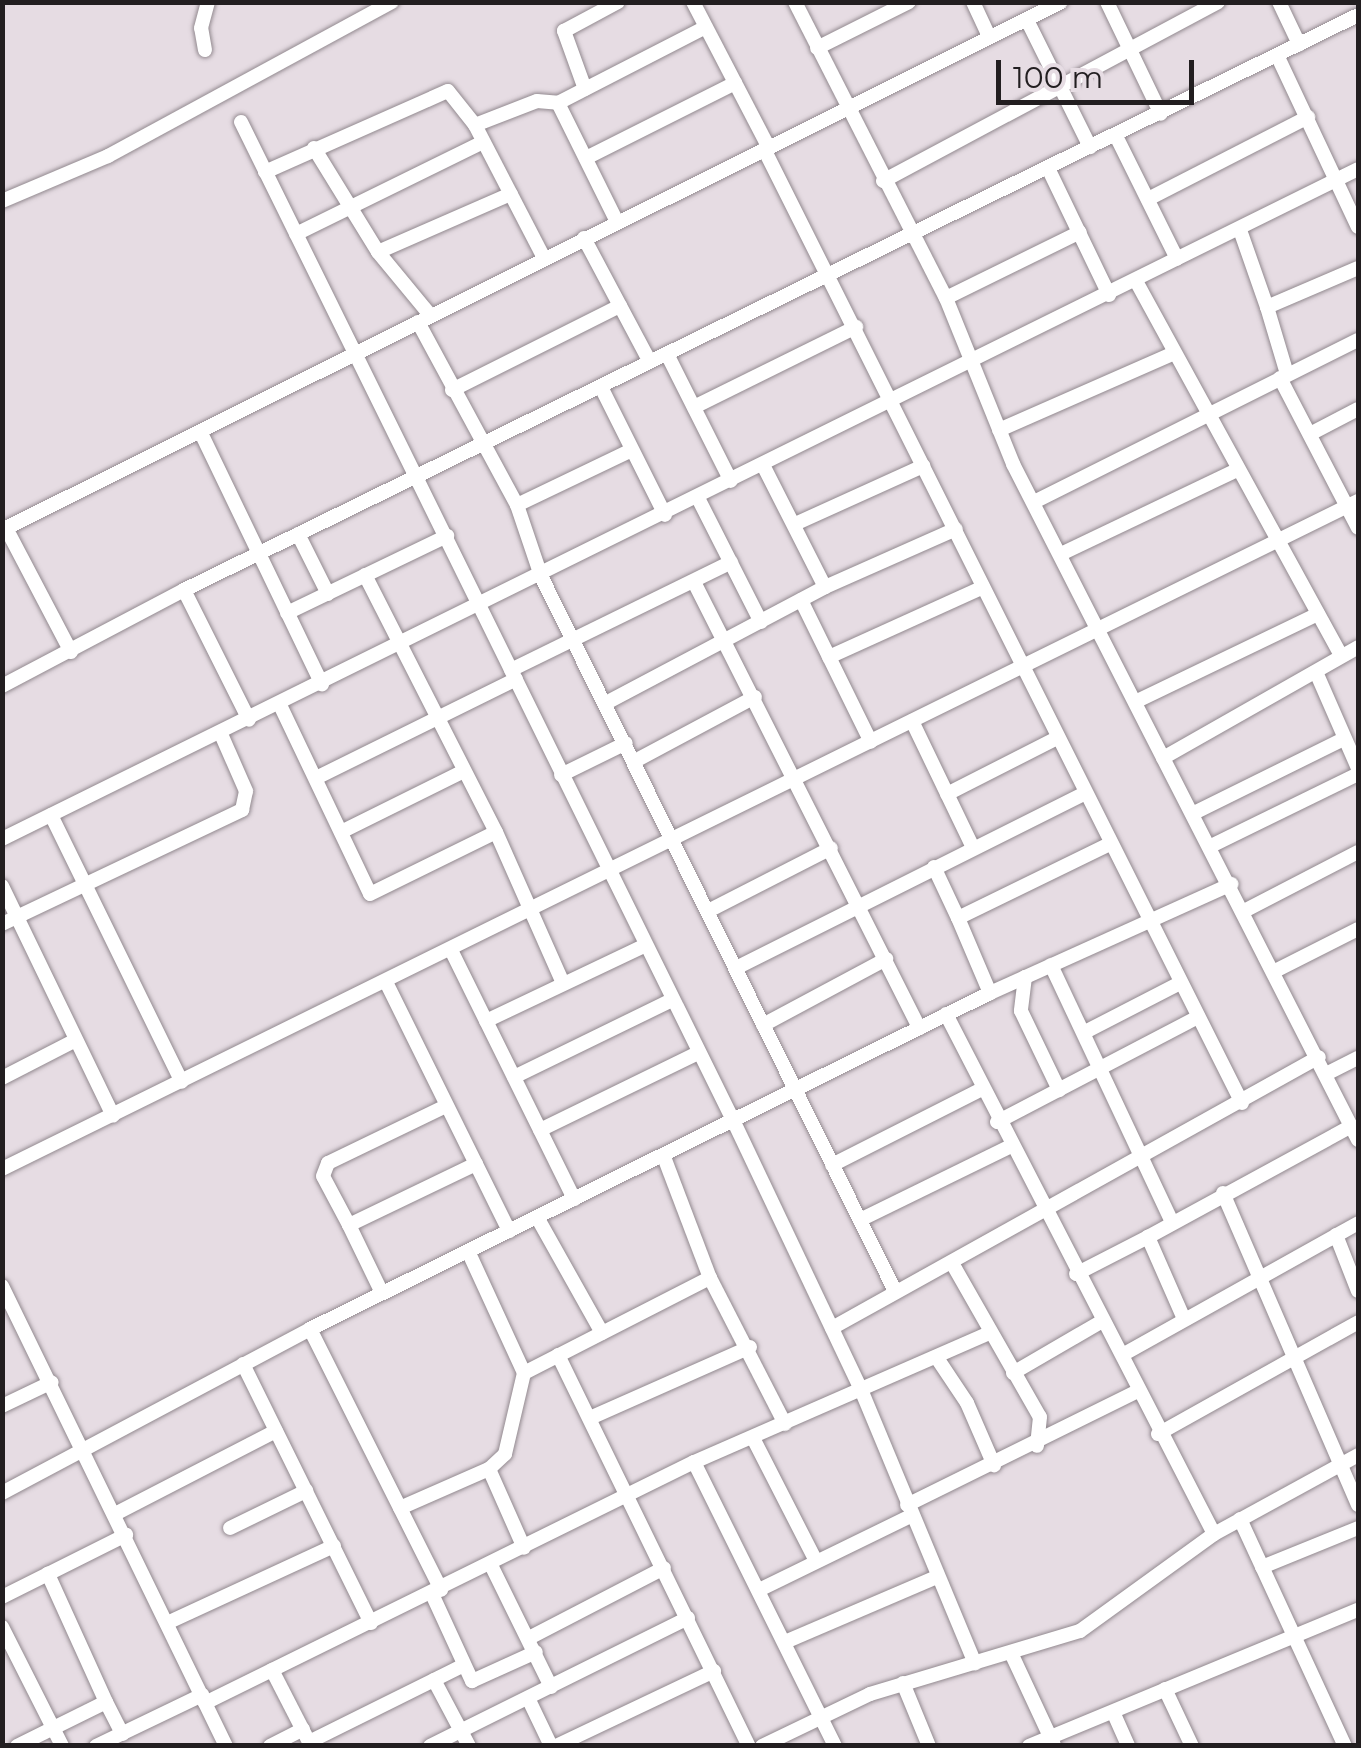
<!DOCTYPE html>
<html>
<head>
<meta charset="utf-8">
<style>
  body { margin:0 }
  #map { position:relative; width:1361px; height:1748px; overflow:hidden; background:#e6dce3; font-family:Montserrat,sans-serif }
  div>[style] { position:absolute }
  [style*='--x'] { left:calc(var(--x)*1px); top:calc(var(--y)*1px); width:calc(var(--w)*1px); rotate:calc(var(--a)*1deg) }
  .roads { filter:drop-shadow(0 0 2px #92898f) drop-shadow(0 0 2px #92898f) }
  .minor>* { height:14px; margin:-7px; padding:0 7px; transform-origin:7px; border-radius:7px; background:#fff }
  span { translate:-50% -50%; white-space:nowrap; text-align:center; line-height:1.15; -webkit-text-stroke:9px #e6dce3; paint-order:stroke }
  .frame { position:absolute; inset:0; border:5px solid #221e20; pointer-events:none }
  .scale { position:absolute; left:996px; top:60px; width:198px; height:45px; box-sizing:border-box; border:5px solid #221e20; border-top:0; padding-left:12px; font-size:30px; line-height:35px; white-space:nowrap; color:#221e20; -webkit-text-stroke:8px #e6dce3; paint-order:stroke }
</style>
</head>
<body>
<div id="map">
  <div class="roads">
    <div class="minor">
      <div style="--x:693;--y:2;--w:162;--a:62.5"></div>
      <div style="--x:795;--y:2;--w:332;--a:63"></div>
      <div style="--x:946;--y:298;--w:179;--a:68"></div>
      <div style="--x:1013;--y:464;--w:759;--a:62.96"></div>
      <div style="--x:973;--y:2;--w:38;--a:65"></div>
      <div style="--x:1107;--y:2;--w:124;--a:64.3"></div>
      <div style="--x:1279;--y:2;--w:47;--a:64.5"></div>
      <div style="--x:1027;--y:20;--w:142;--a:63.6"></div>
      <div style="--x:817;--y:48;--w:103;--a:-26.6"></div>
      <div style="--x:205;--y:50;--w:22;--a:-100"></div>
      <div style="--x:201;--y:28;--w:27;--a:-75"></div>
      <div style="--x:1277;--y:55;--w:190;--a:64.8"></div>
      <div style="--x:585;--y:89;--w:62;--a:-109.9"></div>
      <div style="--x:564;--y:31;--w:61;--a:-28.2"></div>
      <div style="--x:558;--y:103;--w:133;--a:63.6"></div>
      <div style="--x:241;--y:122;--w:1115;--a:63.76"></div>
      <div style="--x:734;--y:1122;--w:299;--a:64.6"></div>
      <div style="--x:862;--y:1392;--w:294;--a:67.4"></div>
      <div style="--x:475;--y:125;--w:66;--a:-21.2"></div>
      <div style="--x:537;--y:101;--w:21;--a:5"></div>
      <div style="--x:558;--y:103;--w:166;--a:-27.2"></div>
      <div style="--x:1116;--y:136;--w:137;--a:63.6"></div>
      <div style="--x:314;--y:148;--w:122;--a:58.4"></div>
      <div style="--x:378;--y:252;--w:83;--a:50.4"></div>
      <div style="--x:764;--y:149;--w:1067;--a:63.39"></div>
      <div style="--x:586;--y:158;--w:167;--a:-26.7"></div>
      <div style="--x:1048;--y:168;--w:141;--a:64.3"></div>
      <div style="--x:265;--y:172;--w:200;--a:-23.9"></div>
      <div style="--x:448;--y:91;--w:43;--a:51.5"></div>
      <div style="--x:475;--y:125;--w:150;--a:62.6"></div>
      <div style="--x:883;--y:181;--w:380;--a:-28.1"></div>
      <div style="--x:1148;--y:199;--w:180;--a:-27.1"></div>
      <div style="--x:2;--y:201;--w:115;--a:-23"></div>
      <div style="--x:108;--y:156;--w:323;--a:-28.5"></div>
      <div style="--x:1240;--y:230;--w:82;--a:70.7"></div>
      <div style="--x:1267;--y:307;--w:99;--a:-23.2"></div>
      <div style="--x:296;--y:234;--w:208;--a:-26.2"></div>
      <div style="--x:584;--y:238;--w:140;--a:62"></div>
      <div style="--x:378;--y:252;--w:145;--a:-23.6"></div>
      <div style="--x:1136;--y:281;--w:426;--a:61.3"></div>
      <div style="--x:946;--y:298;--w:149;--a:-26.2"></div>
      <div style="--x:1267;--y:307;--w:70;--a:73.4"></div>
      <div style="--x:418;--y:322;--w:208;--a:61.6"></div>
      <div style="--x:517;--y:505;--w:75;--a:71.3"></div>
      <div style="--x:541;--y:576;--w:798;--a:63.66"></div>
      <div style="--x:667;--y:354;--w:142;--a:63.3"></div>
      <div style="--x:1280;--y:378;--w:169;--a:62.5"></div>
      <div style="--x:601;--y:387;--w:143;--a:63.4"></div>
      <div style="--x:452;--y:390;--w:188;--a:-26.6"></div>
      <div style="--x:694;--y:407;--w:181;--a:-26.3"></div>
      <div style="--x:999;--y:430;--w:189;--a:-23.7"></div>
      <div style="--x:201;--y:433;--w:279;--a:64.3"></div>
      <div style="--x:1310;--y:434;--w:54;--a:-27.5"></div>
      <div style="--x:763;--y:465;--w:137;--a:63.1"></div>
      <div style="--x:698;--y:498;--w:139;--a:63.1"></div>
      <div style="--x:1034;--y:502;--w:362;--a:-26.6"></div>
      <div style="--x:517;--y:505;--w:127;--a:-25.6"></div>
      <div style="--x:795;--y:524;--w:141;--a:-24.4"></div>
      <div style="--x:6;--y:528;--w:140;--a:62.3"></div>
      <div style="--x:2;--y:530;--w:1183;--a:-26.5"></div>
      <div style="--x:298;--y:534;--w:67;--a:63.4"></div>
      <div style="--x:1063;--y:553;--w:193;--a:-25.5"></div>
      <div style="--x:365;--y:575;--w:288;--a:63"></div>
      <div style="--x:496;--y:832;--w:165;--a:66.1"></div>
      <div style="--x:694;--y:582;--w:500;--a:63.2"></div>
      <div style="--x:184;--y:590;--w:145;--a:63.4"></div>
      <div style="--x:801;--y:600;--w:158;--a:63.8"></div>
      <div style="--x:287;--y:613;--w:178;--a:-25.7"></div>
      <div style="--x:829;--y:657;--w:169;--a:-24.4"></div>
      <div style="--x:511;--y:670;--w:245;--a:-26.1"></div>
      <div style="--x:1316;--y:672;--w:105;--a:66.4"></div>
      <div style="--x:2;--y:686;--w:206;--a:-27.8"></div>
      <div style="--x:184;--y:590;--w:1307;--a:-26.09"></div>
      <div style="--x:1135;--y:702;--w:203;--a:-25.7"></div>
      <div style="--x:606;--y:703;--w:248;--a:-27.9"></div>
      <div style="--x:825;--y:587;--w:143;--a:-23.9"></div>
      <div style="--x:280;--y:705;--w:209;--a:64.5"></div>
      <div style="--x:370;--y:894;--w:140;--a:-26.2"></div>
      <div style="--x:912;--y:721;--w:141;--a:64.3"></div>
      <div style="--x:1163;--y:758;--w:224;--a:-29.6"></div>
      <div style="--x:635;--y:761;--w:136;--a:-28.1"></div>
      <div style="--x:561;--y:775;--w:72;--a:-26.2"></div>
      <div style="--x:316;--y:778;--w:223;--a:-26.3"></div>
      <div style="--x:947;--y:794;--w:123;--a:-27"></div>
      <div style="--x:1196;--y:812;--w:163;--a:-26.3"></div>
      <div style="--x:51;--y:815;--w:297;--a:63.9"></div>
      <div style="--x:341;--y:832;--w:135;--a:-26.4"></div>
      <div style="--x:2;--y:839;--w:1512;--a:-26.29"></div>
      <div style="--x:1213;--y:845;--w:161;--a:-26.1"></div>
      <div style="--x:934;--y:867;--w:56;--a:64.8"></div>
      <div style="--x:958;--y:918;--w:169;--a:-26"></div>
      <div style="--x:2;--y:886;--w:255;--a:64.2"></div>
      <div style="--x:1246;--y:910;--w:126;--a:-27.4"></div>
      <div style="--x:708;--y:911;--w:138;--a:-27.1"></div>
      <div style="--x:958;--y:918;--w:82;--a:66.9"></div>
      <div style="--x:2;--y:924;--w:266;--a:-25.4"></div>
      <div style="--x:242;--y:810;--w:19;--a:-78"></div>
      <div style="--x:246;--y:791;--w:62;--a:-113.7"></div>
      <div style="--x:451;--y:950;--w:278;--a:63.7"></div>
      <div style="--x:1051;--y:965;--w:284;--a:64.8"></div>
      <div style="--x:736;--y:968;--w:390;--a:-26.6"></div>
      <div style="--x:1275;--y:971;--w:93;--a:-26.8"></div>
      <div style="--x:1025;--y:977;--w:34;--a:97"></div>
      <div style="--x:1021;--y:1011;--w:88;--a:64.3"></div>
      <div style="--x:386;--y:982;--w:278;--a:63.7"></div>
      <div style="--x:946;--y:1014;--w:585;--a:62.73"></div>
      <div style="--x:486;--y:1021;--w:175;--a:-25.4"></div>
      <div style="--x:763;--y:1025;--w:140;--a:-28.2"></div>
      <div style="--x:1085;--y:1032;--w:107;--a:-27.3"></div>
      <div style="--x:1326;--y:1074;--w:36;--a:-27"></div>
      <div style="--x:514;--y:1077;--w:176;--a:-26"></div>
      <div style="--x:2;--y:1078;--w:83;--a:-27.2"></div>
      <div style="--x:997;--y:1122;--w:227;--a:-27.6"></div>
      <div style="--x:540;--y:1130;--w:176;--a:-26"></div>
      <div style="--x:664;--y:1157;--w:129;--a:69.2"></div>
      <div style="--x:710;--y:1278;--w:164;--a:62.8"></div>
      <div style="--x:832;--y:1165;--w:166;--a:-26.9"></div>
      <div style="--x:2;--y:1169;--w:1512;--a:-26.23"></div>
      <div style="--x:1223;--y:1193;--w:340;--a:66.6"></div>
      <div style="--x:537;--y:1217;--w:133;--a:60.7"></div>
      <div style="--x:860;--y:1220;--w:166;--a:-26.1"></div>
      <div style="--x:349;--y:1225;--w:55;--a:-118"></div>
      <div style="--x:323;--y:1176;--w:14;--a:-69"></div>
      <div style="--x:328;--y:1163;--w:131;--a:-25.8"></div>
      <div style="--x:1336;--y:1235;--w:60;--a:68.6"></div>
      <div style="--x:468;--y:1251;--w:134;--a:65.3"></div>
      <div style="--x:524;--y:1373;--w:209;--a:-27.1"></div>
      <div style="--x:952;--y:1263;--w:177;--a:60.3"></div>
      <div style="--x:1040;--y:1417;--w:29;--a:96"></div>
      <div style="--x:1076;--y:1274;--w:81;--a:-27.2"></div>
      <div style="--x:2;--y:1286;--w:512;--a:64.04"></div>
      <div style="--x:382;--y:1293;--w:76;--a:-115.9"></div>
      <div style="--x:349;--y:1225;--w:141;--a:-25.7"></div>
      <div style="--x:1184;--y:1319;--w:90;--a:-113.7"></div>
      <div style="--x:1148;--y:1237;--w:232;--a:-28.6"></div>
      <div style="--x:832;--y:1328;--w:557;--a:-29.09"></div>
      <div style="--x:310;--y:1329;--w:292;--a:63.3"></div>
      <div style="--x:1124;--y:1354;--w:268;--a:-29.2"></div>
      <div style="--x:558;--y:1355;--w:435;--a:64"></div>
      <div style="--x:937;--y:1358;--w:54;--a:56.3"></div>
      <div style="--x:967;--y:1403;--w:68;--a:66.5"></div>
      <div style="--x:243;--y:1364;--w:289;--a:63.7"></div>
      <div style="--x:1013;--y:1373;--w:99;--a:-30.2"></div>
      <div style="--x:2;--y:1406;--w:55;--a:-25.6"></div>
      <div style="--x:590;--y:1418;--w:175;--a:-23.9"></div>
      <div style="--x:1158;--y:1434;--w:229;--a:-29.2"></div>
      <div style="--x:753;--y:1438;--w:138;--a:62.9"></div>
      <div style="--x:694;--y:1462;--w:317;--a:63.6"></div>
      <div style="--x:489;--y:1469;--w:86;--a:66.1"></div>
      <div style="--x:2;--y:1493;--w:349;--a:-28"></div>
      <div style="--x:310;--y:1329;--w:758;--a:-26.29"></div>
      <div style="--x:990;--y:993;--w:265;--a:-24.3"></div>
      <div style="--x:907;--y:1505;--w:258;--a:-26.3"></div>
      <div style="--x:400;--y:1508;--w:97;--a:-23.7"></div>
      <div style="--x:489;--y:1469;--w:22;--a:-43"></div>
      <div style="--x:505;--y:1454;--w:83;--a:-76.8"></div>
      <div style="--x:115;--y:1514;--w:181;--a:-27.3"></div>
      <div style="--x:1240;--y:1519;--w:250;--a:65.2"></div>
      <div style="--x:230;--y:1528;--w:85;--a:-26"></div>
      <div style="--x:491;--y:1565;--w:136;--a:63.8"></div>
      <div style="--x:1262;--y:1567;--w:104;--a:-22.1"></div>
      <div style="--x:759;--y:1590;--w:167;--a:-26"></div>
      <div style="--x:432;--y:1594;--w:96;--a:65.3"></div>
      <div style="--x:472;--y:1681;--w:70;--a:-24.4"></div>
      <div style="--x:2;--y:1597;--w:139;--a:-26.6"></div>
      <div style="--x:167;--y:1623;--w:184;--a:-24.8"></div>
      <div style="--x:2;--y:1627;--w:133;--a:63.2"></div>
      <div style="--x:529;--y:1638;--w:152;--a:-27.4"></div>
      <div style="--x:785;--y:1642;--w:165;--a:-23.2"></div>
      <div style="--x:1012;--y:1655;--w:99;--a:65"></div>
      <div style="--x:272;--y:1670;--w:85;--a:62.8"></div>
      <div style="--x:434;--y:1680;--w:75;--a:62.1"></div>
      <div style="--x:903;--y:1683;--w:68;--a:67.6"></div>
      <div style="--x:1165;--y:1689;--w:63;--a:64.7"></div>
      <div style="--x:528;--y:1698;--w:53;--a:64.4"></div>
      <div style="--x:106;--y:1702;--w:36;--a:63"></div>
      <div style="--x:205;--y:1703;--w:545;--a:-26.24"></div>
      <div style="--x:694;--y:1462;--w:320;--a:-23.6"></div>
      <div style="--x:1114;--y:1714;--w:35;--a:66"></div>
      <div style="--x:309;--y:1742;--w:173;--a:-26.4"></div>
      <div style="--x:17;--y:1746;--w:99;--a:-26.3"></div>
      <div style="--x:106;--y:1702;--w:141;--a:-114.4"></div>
      <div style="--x:96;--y:1746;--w:118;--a:-25.7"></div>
      <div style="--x:270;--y:1746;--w:37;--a:-27"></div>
      <div style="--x:430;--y:1746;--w:288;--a:-26.4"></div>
      <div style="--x:556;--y:1746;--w:175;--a:-25.4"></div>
      <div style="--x:762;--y:1746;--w:120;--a:-25.7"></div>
      <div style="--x:870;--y:1694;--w:219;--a:-16.7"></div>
      <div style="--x:1080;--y:1631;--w:165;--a:-35.9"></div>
      <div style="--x:1214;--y:1534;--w:164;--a:-28.7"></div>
      <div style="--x:1029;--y:1746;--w:356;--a:-22.5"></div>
    </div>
  </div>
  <div class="frame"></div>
  <div class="scale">100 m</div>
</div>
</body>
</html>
